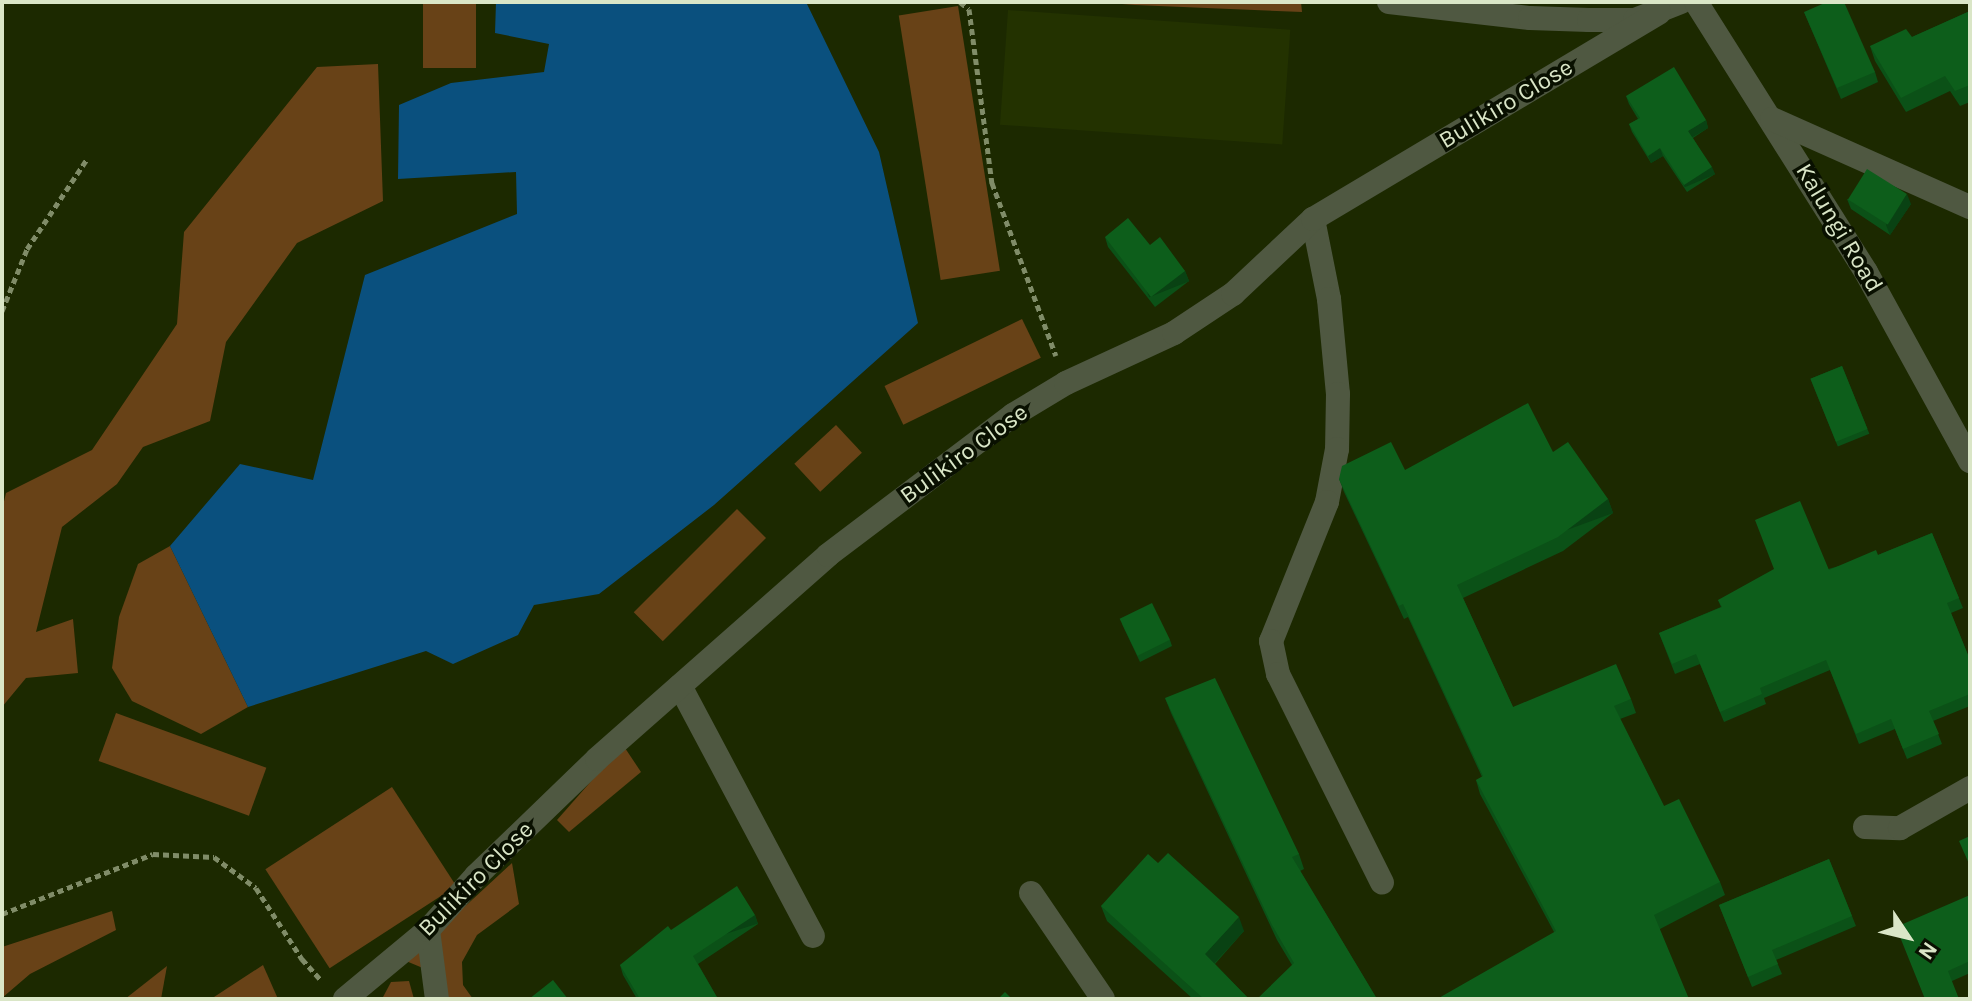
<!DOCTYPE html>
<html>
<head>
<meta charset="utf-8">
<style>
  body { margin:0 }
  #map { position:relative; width:1972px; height:1001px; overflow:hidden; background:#1c2900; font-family:Karla,sans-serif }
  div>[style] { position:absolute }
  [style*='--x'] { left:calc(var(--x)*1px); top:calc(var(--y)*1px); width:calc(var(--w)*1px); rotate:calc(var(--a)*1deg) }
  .built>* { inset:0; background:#233200; transform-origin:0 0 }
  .green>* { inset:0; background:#684217; transform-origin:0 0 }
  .water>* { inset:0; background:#0a507e }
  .path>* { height:5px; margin-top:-2.5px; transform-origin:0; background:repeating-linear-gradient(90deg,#808c68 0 6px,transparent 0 10px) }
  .minor>* { height:24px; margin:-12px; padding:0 12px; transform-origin:12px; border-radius:12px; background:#4f5841 }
  .wall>* { inset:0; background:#0b5117; transform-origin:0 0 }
  .shaded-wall>* { inset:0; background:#094213; transform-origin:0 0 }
  .building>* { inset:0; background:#0d5e1b; transform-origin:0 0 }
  span { translate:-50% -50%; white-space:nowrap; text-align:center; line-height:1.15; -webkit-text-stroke:7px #091000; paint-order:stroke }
  .street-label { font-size:24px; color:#dae6c7 }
  .frame { position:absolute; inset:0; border:4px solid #dae6c7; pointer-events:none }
  .north { position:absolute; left:1868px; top:897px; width:80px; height:80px; -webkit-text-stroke:6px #091000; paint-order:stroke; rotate:125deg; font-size:22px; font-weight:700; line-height:32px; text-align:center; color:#dae6c7 }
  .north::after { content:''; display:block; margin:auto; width:28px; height:36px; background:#dae6c7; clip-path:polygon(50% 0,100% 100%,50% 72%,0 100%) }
</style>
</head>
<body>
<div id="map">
  <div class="built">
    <div style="left:1008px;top:10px;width:283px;height:115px;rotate:4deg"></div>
  </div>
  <div class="green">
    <div style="left:423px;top:2px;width:53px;height:66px"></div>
    <div style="clip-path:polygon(1096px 2px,1301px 2px,1302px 12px,1135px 5px)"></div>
    <div style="left:958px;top:6px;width:268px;height:60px;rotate:81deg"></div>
    <div style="clip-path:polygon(378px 64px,383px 201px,297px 243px,226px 342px,210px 421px,143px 447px,117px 484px,62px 527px,36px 632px,73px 619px,78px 673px,26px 678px,2px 707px,2px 510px,6px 493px,92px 450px,177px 324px,184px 232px,317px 67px)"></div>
    <div style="left:1022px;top:319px;width:43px;height:153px;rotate:64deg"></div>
    <div style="left:836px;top:425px;width:38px;height:57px;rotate:47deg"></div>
    <div style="left:737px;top:509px;width:41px;height:146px;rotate:45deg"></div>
    <div style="clip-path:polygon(170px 546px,248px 707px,201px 734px,132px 701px,112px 668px,119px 617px,138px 564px)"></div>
    <div style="left:116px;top:713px;width:160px;height:51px;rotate:20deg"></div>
    <div style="clip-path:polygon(623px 745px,641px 772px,569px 832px,557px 820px)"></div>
    <div style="left:392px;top:787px;width:118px;height:151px;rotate:57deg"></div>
    <div style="clip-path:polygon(512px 863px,519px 904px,477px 935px,462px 962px,463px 985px,473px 999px,446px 999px,442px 976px,406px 961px)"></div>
    <div style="clip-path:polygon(112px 911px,116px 930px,30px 974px,2px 998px,2px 947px)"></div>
    <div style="clip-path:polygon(263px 965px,278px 999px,214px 999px,214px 997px)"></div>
    <div style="clip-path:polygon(167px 966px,161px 999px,125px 999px)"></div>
    <div style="clip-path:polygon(409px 981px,414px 999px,382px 999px,391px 982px)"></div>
  </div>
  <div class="water">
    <div style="clip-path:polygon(496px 2px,806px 2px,879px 152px,918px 323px,714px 505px,599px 594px,534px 605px,518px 635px,453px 664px,426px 651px,248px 707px,170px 546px,240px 464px,313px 480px,365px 275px,517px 214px,516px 172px,398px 179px,399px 105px,451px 83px,544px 72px,549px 44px,495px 33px)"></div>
  </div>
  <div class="path">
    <div style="--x:960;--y:2;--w:11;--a:38"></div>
    <div style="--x:969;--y:9;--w:176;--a:82.5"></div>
    <div style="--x:992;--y:183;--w:184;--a:69.7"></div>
    <div style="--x:2;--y:311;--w:67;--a:-68"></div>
    <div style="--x:27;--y:249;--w:108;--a:-56.3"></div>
    <div style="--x:2;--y:914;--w:162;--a:-21.7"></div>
    <div style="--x:153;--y:854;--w:61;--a:2.8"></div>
    <div style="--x:214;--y:857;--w:52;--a:36.4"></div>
    <div style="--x:256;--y:888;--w:85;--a:57.1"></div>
    <div style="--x:302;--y:959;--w:28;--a:48"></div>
  </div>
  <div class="minor">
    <div style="--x:1389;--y:2;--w:142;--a:6.5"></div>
    <div style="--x:1530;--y:18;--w:59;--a:1.9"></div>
    <div style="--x:1589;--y:20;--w:46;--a:0"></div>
    <div style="--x:1635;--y:20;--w:49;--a:-21.4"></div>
    <div style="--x:1696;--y:2;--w:319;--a:57.8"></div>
    <div style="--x:1866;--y:272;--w:216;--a:61.2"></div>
    <div style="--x:1772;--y:119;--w:217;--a:24"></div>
    <div style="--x:1313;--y:219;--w:82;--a:78.7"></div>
    <div style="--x:1329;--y:299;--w:95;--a:84.6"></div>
    <div style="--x:1338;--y:394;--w:55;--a:91"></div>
    <div style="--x:1337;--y:449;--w:54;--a:100.7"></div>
    <div style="--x:1327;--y:502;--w:150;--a:111.9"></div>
    <div style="--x:1271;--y:641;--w:34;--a:78"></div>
    <div style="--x:1278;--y:674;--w:233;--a:63.5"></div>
    <div style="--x:680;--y:686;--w:283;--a:62"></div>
    <div style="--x:1865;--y:827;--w:35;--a:2"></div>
    <div style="--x:1900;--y:828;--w:81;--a:-29.7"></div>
    <div style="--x:1031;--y:893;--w:128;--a:55.8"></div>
    <div style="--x:428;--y:930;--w:70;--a:82.6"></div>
    <div style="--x:345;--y:999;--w:108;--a:-39.7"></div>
    <div style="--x:428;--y:930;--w:72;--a:-48.4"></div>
    <div style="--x:476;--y:876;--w:168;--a:-44"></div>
    <div style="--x:597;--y:759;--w:308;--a:-41.4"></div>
    <div style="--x:828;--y:555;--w:232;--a:-37.1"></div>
    <div style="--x:1013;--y:415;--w:62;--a:-31.1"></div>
    <div style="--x:1066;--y:383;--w:119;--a:-24.8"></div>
    <div style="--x:1174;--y:333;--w:71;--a:-33.5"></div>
    <div style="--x:1233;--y:294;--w:110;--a:-43.2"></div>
    <div style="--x:1313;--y:219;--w:403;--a:-30.8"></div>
  </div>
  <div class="wall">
    <div style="clip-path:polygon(1970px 11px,1970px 102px,1960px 106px,1950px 91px,1906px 112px,1875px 61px,1870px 46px,1912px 37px)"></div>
    <div style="clip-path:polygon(1804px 12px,1875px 72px,1878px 82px,1841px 99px)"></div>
    <div style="clip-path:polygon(1626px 96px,1706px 120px,1708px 128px,1693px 138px,1715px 174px,1687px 192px,1663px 156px,1651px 163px,1632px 132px,1629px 124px,1638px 119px,1629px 104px)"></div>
    <div style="clip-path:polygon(1847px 199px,1911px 204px,1890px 235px,1851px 209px)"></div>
    <div style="clip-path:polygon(1105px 237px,1150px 245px,1185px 271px,1189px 281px,1155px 307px,1108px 247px)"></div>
    <div style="left:1842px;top:366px;width:73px;height:34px;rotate:68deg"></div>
    <div style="clip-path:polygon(1553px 452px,1608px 499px,1613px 513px,1563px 551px,1463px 598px,1513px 707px,1631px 699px,1636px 713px,1620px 719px,1664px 806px,1720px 882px,1725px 895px,1660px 929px,1554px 932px,1480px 794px,1476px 780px,1482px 777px,1408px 617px,1404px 619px,1344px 492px,1339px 479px,1405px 470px)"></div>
    <div style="clip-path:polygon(1932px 533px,1963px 608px,1951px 613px,1970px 660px,1970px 706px,1933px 721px,1942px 744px,1907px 759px,1895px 729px,1859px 744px,1830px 670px,1764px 698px,1766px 704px,1724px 722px,1700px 664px,1675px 674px,1659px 633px,1721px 607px,1718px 600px,1878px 555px)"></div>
    <div style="clip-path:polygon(1122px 624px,1170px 640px,1172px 646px,1140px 662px)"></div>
    <div style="clip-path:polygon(1165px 698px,1299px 854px,1304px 869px,1300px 871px,1377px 999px,1292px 965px,1277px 940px,1171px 713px)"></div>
    <div style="clip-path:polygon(1829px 859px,1856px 926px,1776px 960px,1782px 974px,1752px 987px,1719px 905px)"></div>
    <div style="clip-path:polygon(1158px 863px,1244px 931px,1215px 964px,1249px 999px,1193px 999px,1107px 921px,1101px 906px)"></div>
    <div style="clip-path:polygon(1970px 895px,1970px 973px,1952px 981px,1924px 999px)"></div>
    <div style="clip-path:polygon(755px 915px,758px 924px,698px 964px,718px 999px,637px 999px,623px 975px,620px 965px,671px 930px)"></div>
  </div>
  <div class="shaded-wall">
    <div style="clip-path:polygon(1706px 120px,1708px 128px,1691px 138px,1688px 131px)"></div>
    <div style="clip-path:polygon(1660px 148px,1663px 156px,1651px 163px,1648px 156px)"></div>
    <div style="left:1712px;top:167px;width:8px;height:33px;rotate:67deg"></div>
    <div style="clip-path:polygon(1907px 194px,1911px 204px,1890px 235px,1886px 225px)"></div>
    <div style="left:1185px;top:271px;width:11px;height:43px;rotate:68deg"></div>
    <div style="left:1608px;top:499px;width:15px;height:63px;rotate:70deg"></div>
    <div style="left:755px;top:915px;width:9px;height:74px;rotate:72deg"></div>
    <div style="clip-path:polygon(1239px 917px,1244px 931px,1210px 968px,1205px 954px)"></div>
  </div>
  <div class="building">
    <div style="clip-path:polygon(1827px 2px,1844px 2px,1875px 72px,1837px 88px,1804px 12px)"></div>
    <div style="clip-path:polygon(1970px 11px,1970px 85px,1955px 91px,1945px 76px,1901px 98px,1870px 46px,1906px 29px,1912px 37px)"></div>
    <div style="clip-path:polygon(1674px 67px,1706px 120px,1688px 131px,1712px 167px,1684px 185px,1660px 148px,1648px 156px,1629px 124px,1640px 118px,1626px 96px)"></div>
    <div style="left:1867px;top:169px;width:47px;height:36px;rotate:32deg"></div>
    <div style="clip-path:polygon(1128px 218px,1150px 245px,1160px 237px,1185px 271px,1151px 297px,1105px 237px)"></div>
    <div style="left:1842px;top:366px;width:68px;height:34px;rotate:68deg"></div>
    <div style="clip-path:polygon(1528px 403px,1553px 452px,1568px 442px,1608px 499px,1558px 537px,1457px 585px,1513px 707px,1616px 664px,1631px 699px,1614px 706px,1664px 806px,1679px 799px,1720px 882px,1654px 915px,1689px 999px,1437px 999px,1556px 931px,1476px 780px,1483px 776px,1403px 604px,1399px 606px,1339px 479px,1342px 466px,1391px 442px,1405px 470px)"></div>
    <div style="clip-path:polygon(1800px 501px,1829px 570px,1876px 550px,1878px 555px,1932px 533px,1959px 598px,1947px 603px,1970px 660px,1970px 694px,1929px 711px,1939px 734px,1903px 749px,1891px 719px,1856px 734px,1826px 660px,1760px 688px,1762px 694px,1720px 712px,1696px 654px,1672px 664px,1659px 633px,1722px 607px,1718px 600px,1774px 569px,1755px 520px)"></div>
    <div style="left:1152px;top:603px;width:41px;height:36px;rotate:64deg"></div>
    <div style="clip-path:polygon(1215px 678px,1299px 854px,1292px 857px,1377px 999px,1257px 999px,1294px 963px,1272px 925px,1165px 698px)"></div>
    <div style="clip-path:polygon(1970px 836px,1970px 866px,1959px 841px)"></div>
    <div style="clip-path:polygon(1168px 853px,1239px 917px,1205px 954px,1249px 999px,1204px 999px,1101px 906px,1148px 854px,1158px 863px)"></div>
    <div style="clip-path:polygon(1829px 859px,1852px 916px,1772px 950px,1778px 964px,1748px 977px,1719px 905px)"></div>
    <div style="clip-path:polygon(737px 886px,755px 915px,693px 956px,718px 999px,640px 999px,620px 965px,668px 926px,671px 930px)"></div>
    <div style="clip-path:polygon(1970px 895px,1970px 961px,1948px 971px,1959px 999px,1925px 999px,1896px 927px)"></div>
    <div style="clip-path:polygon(553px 980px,568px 999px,529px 999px)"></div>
    <div style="clip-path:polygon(1005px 992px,1012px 999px,998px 999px)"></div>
  </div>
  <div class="street-label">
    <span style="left:1506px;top:104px;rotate:-31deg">Bulikiro Close</span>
    <span style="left:1839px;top:228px;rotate:59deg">Kalungi Road</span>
    <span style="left:964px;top:454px;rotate:-36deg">Bulikiro Close</span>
    <span style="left:476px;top:879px;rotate:-45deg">Bulikiro Close</span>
  </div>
  <div class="frame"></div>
  <div class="north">N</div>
</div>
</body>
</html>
